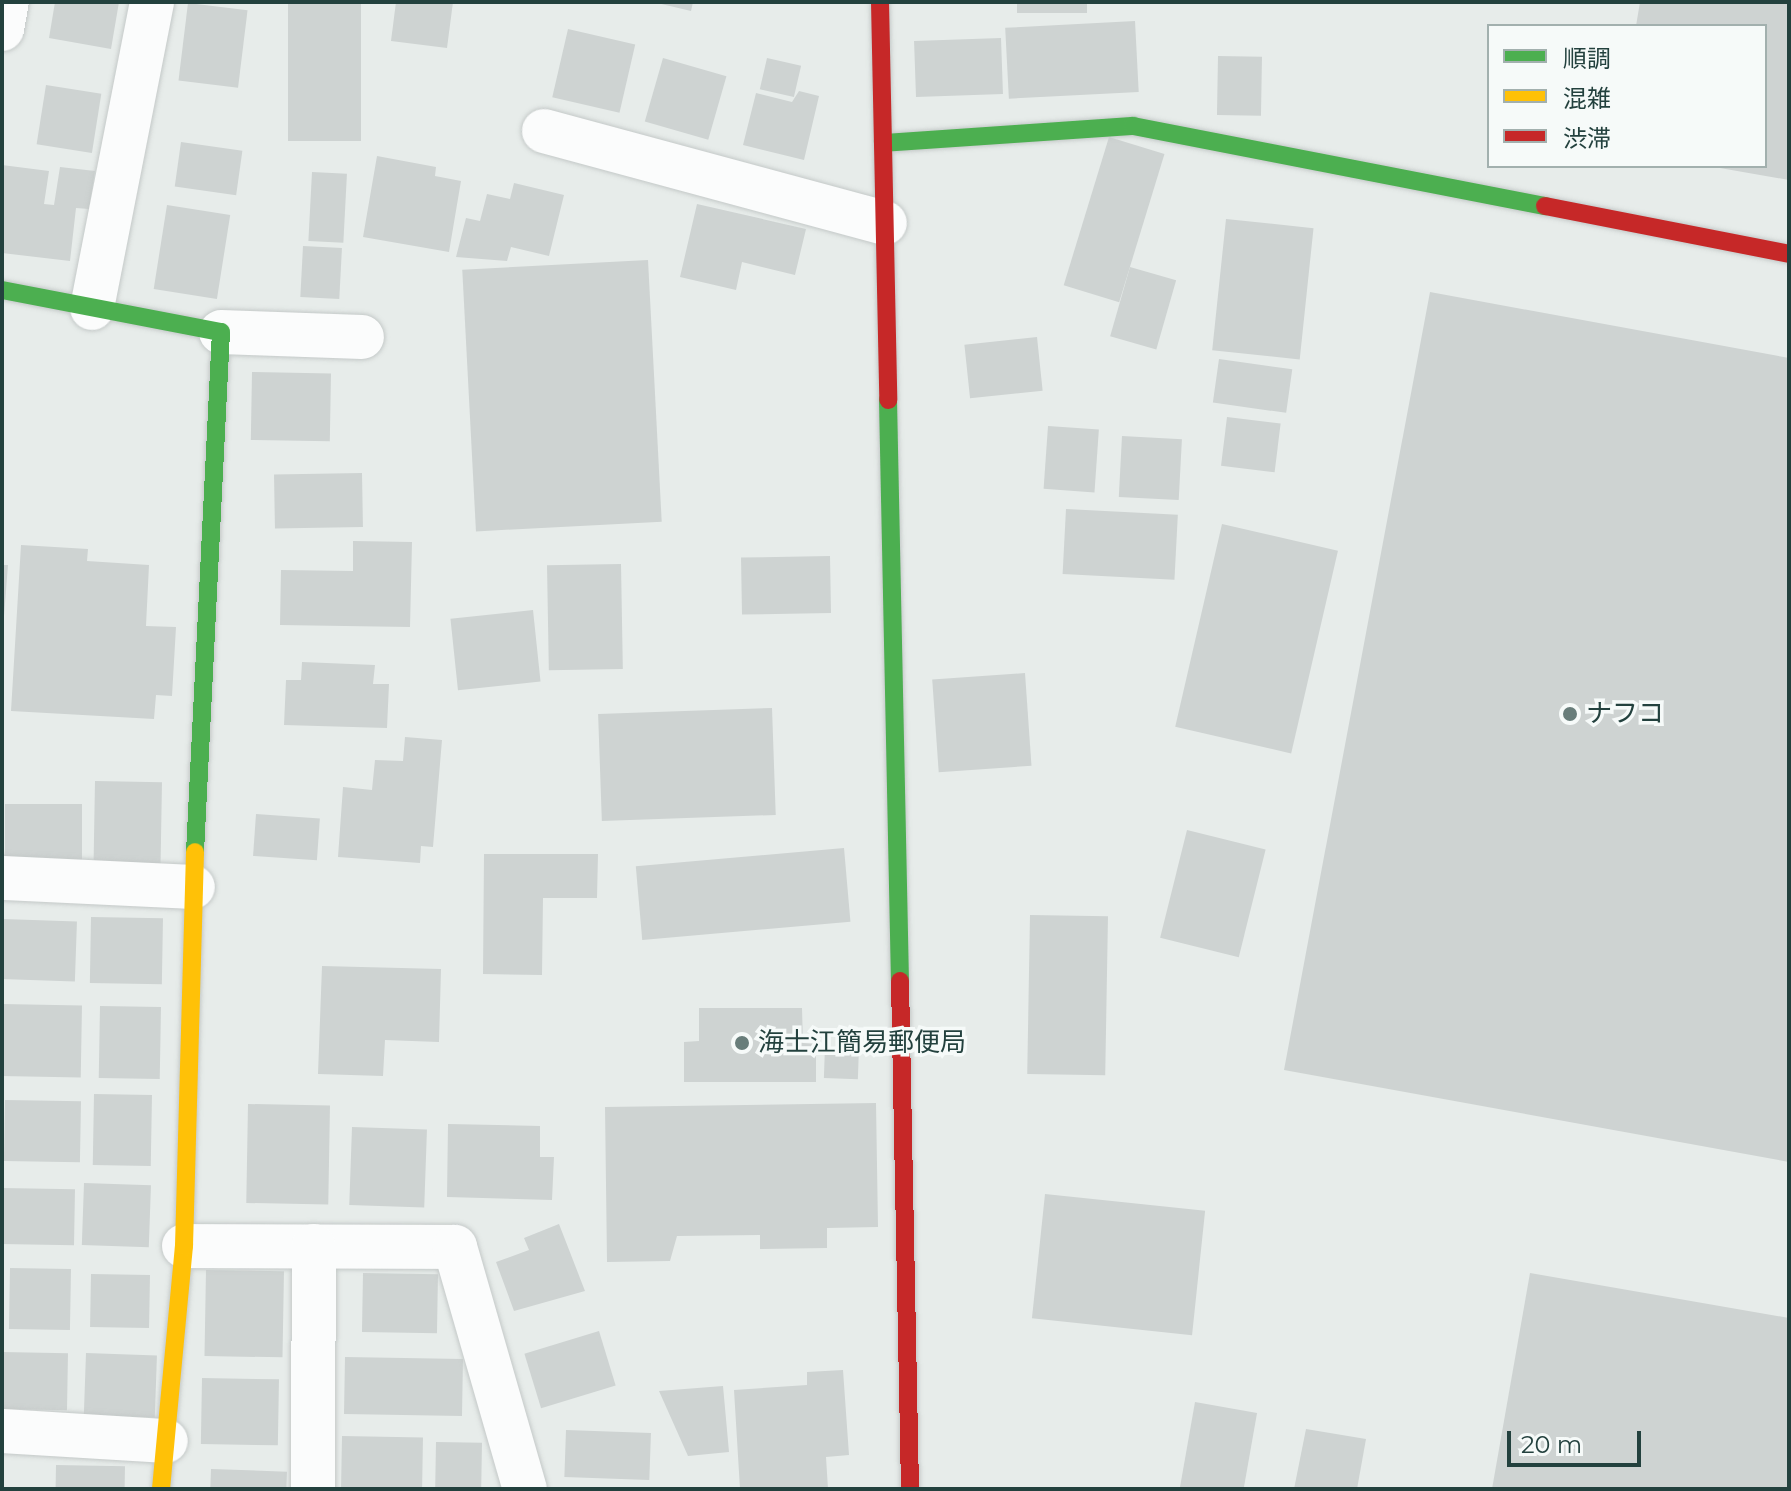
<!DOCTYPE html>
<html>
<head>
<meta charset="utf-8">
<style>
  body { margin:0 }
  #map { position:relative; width:1791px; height:1491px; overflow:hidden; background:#e7ecea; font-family:Montserrat,"Noto Sans JP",sans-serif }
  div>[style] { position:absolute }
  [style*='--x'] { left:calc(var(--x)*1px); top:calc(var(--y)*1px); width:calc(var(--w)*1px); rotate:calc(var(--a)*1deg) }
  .building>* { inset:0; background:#ced3d2; transform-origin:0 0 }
  .roads { filter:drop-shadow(0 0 2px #c4c9c8) drop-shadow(0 0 2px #c4c9c8) }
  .street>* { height:44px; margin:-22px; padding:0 22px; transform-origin:22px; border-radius:22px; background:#fbfcfc }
  .fast>* { height:18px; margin:-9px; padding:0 9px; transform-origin:9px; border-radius:9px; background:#4caf50 }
  .slow>* { height:18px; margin:-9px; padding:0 9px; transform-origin:9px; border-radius:9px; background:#ffc107 }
  .jam>* { height:18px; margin:-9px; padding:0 9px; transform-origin:9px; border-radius:9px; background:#c62828 }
  .dots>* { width:22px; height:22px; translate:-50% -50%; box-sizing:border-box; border:4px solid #f6faf9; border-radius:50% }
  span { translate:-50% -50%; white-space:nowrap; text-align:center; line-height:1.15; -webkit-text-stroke:7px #f6faf9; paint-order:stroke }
  .poi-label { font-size:26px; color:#23413e }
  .left { translate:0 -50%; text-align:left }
  .frame { position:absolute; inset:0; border:4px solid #23413e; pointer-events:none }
  .legend { position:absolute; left:1487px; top:24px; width:280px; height:144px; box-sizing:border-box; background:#f6faf9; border:2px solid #a2b0ae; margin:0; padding:10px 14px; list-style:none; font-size:24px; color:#23413e }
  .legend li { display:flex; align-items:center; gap:16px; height:40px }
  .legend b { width:40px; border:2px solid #a2b0ae }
  .scale { position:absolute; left:1507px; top:1431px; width:134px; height:36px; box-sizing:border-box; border:4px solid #23413e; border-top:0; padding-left:10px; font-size:24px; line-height:28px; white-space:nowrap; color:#23413e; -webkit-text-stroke:6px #f6faf9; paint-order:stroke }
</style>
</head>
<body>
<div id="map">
  <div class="building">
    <div style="clip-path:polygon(55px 2px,119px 2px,111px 49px,49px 38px)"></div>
    <div style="left:288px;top:2px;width:73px;height:139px"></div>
    <div style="clip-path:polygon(396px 2px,453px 2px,447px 48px,391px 41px)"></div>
    <div style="clip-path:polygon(653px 2px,693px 2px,691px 11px)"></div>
    <div style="left:1017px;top:2px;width:70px;height:11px"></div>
    <div style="clip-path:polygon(1640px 2px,1789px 2px,1789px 180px,1720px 168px,1765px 166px,1765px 26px,1636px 26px)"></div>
    <div style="left:188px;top:3px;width:60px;height:78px;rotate:7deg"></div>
    <div style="left:1135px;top:21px;width:71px;height:130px;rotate:87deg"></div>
    <div style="left:568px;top:29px;width:69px;height:70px;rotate:13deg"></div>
    <div style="left:1001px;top:38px;width:56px;height:87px;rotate:88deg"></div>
    <div style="left:1218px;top:56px;width:44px;height:59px;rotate:1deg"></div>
    <div style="left:663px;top:58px;width:66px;height:66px;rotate:16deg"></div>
    <div style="left:767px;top:58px;width:35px;height:32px;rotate:13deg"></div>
    <div style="left:46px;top:85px;width:56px;height:60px;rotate:9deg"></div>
    <div style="clip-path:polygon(799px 91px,819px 96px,804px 160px,743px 145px,756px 93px,792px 102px)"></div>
    <div style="left:1109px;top:137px;width:58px;height:155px;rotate:17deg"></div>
    <div style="left:181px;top:142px;width:62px;height:45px;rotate:8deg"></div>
    <div style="clip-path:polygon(377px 156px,436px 167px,435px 176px,461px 181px,449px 252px,363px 237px)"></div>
    <div style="clip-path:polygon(2px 165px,49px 171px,44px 204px,54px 205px,60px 167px,95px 171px,89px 209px,76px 208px,70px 261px,2px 253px)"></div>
    <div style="left:312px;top:172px;width:35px;height:69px;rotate:3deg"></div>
    <div style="clip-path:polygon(514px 183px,564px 195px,549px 256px,511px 247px,507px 261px,456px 257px,466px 218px,480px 221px,487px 194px,510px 199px)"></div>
    <div style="clip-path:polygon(697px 204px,806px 229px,795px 275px,742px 262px,736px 290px,680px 277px)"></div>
    <div style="left:167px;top:205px;width:64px;height:85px;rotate:9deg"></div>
    <div style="left:1226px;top:219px;width:88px;height:132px;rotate:6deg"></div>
    <div style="left:303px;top:246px;width:39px;height:51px;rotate:3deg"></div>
    <div style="left:648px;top:260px;width:262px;height:186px;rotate:87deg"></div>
    <div style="left:1130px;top:267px;width:48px;height:72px;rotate:16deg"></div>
    <div style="clip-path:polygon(1430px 292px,1789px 358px,1789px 1162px,1284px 1070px)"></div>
    <div style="left:1037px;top:337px;width:54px;height:73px;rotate:84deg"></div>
    <div style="left:1219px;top:359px;width:74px;height:44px;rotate:8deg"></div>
    <div style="left:252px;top:372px;width:79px;height:68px;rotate:1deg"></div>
    <div style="left:1227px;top:417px;width:54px;height:49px;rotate:7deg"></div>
    <div style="left:1048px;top:426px;width:51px;height:63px;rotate:4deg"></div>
    <div style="left:1122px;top:436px;width:60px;height:61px;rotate:3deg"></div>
    <div style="left:362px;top:473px;width:54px;height:88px;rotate:89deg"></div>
    <div style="left:1066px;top:509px;width:112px;height:65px;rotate:3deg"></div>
    <div style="left:1222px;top:524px;width:119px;height:208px;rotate:13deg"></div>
    <div style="clip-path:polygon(353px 541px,412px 542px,410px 627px,280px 625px,281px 570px,353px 571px)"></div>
    <div style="clip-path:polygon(21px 545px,88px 549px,87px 561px,149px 565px,146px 626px,176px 627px,172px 696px,156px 695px,154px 719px,11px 711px)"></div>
    <div style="left:830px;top:556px;width:57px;height:89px;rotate:89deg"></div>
    <div style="left:621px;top:564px;width:105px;height:74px;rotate:89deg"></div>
    <div style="clip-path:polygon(2px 565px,8px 565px,4px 616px,2px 616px)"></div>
    <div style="left:533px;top:610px;width:72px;height:83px;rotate:84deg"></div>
    <div style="clip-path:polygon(302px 662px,375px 665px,373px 684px,389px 684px,387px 728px,284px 725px,286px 680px,301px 680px)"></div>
    <div style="left:1025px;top:673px;width:93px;height:93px;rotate:86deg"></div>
    <div style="left:772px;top:708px;width:107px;height:174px;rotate:88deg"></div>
    <div style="clip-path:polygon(405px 737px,442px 740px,433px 847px,421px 846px,420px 863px,338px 857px,343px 787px,372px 790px,375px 760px,403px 761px)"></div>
    <div style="left:95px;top:781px;width:67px;height:82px;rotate:1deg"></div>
    <div style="left:5px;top:804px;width:77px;height:66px"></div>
    <div style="left:256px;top:814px;width:64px;height:42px;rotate:4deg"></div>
    <div style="left:1187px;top:830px;width:81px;height:111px;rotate:14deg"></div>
    <div style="left:844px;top:848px;width:74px;height:209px;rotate:85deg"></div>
    <div style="clip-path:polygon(484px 854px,598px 854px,597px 898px,543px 898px,542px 975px,483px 974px)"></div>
    <div style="left:1030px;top:915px;width:78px;height:159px;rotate:1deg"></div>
    <div style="left:91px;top:917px;width:72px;height:66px;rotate:1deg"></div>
    <div style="left:3px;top:919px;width:74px;height:60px;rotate:2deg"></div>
    <div style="clip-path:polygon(322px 966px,441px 969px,439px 1042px,385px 1040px,383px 1076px,318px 1074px)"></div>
    <div style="left:2px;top:1004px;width:80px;height:72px;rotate:1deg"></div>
    <div style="left:100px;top:1006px;width:61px;height:72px;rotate:1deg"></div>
    <div style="clip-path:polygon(699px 1008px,802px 1008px,803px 1043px,816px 1044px,816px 1082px,684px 1082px,684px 1042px,699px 1041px)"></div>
    <div style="left:825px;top:1046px;width:34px;height:32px;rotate:2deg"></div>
    <div style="left:94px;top:1094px;width:58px;height:71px;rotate:1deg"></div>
    <div style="left:5px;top:1100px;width:76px;height:61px;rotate:1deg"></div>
    <div style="clip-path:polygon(876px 1103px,878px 1227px,827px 1228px,827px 1248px,760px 1249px,760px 1235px,677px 1236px,670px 1261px,607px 1262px,605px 1107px)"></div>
    <div style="left:248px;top:1104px;width:82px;height:99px;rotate:1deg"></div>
    <div style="clip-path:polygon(448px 1124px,540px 1126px,540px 1157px,554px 1157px,552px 1200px,447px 1197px)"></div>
    <div style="left:352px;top:1127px;width:75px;height:78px;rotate:2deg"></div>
    <div style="left:84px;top:1183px;width:67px;height:62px;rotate:2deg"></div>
    <div style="left:2px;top:1188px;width:73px;height:56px;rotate:1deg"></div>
    <div style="left:1045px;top:1194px;width:161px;height:125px;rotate:6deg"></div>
    <div style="clip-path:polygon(559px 1224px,585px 1291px,514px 1311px,496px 1262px,529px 1250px,524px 1238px)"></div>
    <div style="left:10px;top:1268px;width:61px;height:61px;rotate:1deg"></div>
    <div style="left:206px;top:1270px;width:78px;height:86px;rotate:1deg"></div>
    <div style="left:363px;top:1273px;width:75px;height:59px;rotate:1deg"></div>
    <div style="clip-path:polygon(1530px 1273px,1789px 1318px,1789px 1489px,1492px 1489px)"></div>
    <div style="left:91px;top:1274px;width:59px;height:53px;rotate:1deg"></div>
    <div style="left:599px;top:1331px;width:57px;height:78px;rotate:73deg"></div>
    <div style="left:2px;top:1352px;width:66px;height:57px;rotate:1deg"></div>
    <div style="left:86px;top:1353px;width:71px;height:62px;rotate:2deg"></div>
    <div style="left:345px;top:1357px;width:118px;height:57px;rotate:1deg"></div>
    <div style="clip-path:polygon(843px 1370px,849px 1455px,826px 1457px,828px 1489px,740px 1489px,734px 1390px,807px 1385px,807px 1372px)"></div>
    <div style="left:202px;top:1378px;width:77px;height:66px;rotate:1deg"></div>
    <div style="clip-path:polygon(723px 1386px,729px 1452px,688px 1456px,659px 1391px)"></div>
    <div style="left:1195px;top:1402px;width:63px;height:88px;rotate:10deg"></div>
    <div style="clip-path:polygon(1306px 1429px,1366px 1439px,1357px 1489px,1294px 1489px)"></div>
    <div style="left:566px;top:1430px;width:85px;height:47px;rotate:2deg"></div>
    <div style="left:342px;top:1436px;width:81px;height:53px;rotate:1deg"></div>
    <div style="left:436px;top:1442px;width:46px;height:47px;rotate:1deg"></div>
    <div style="left:56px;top:1465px;width:69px;height:24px;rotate:1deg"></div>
    <div style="left:211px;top:1469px;width:76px;height:20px;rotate:2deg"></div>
  </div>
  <div class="roads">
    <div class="street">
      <div style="--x:2;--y:29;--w:27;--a:-80"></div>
      <div style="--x:544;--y:131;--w:353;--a:15.1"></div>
      <div style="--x:92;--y:308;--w:312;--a:-78.9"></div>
      <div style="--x:221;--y:332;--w:141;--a:2"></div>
      <div style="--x:2;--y:878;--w:191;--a:2.7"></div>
      <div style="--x:184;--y:1246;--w:271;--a:0.2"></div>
      <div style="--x:455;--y:1247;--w:252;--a:73.9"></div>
      <div style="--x:2;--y:1431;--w:164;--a:3.5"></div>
      <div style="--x:313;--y:1489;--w:243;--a:-89.8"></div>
    </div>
    <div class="fast">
      <div style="--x:883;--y:143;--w:251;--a:-3.9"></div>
      <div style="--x:1133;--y:126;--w:420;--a:11"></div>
      <div style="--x:2;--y:290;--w:223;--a:10.9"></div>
      <div style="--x:221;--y:332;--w:521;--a:92.86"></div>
      <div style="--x:888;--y:400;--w:581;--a:88.82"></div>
    </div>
    <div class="slow">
      <div style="--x:161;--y:1489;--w:244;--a:-84.6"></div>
      <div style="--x:184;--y:1246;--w:394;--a:-88.4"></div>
    </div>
    <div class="jam">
      <div style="--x:880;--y:2;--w:398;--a:88.8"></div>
      <div style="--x:1545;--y:206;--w:249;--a:11.1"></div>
      <div style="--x:900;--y:981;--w:508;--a:88.87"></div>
    </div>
  </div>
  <div class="dots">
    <div style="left:1570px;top:714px;background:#687d7a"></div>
    <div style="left:742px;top:1043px;background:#687d7a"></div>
  </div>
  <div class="poi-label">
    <span class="left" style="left:1586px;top:714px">ナフコ</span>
    <span class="left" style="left:758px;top:1043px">海士江簡易郵便局</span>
  </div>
  <div class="frame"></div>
  <ul class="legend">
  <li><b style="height:10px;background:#4caf50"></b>順調</li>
  <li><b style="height:10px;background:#ffc107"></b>混雑</li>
  <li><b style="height:10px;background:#c62828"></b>渋滞</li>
  </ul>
  <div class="scale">20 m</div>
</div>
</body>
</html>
